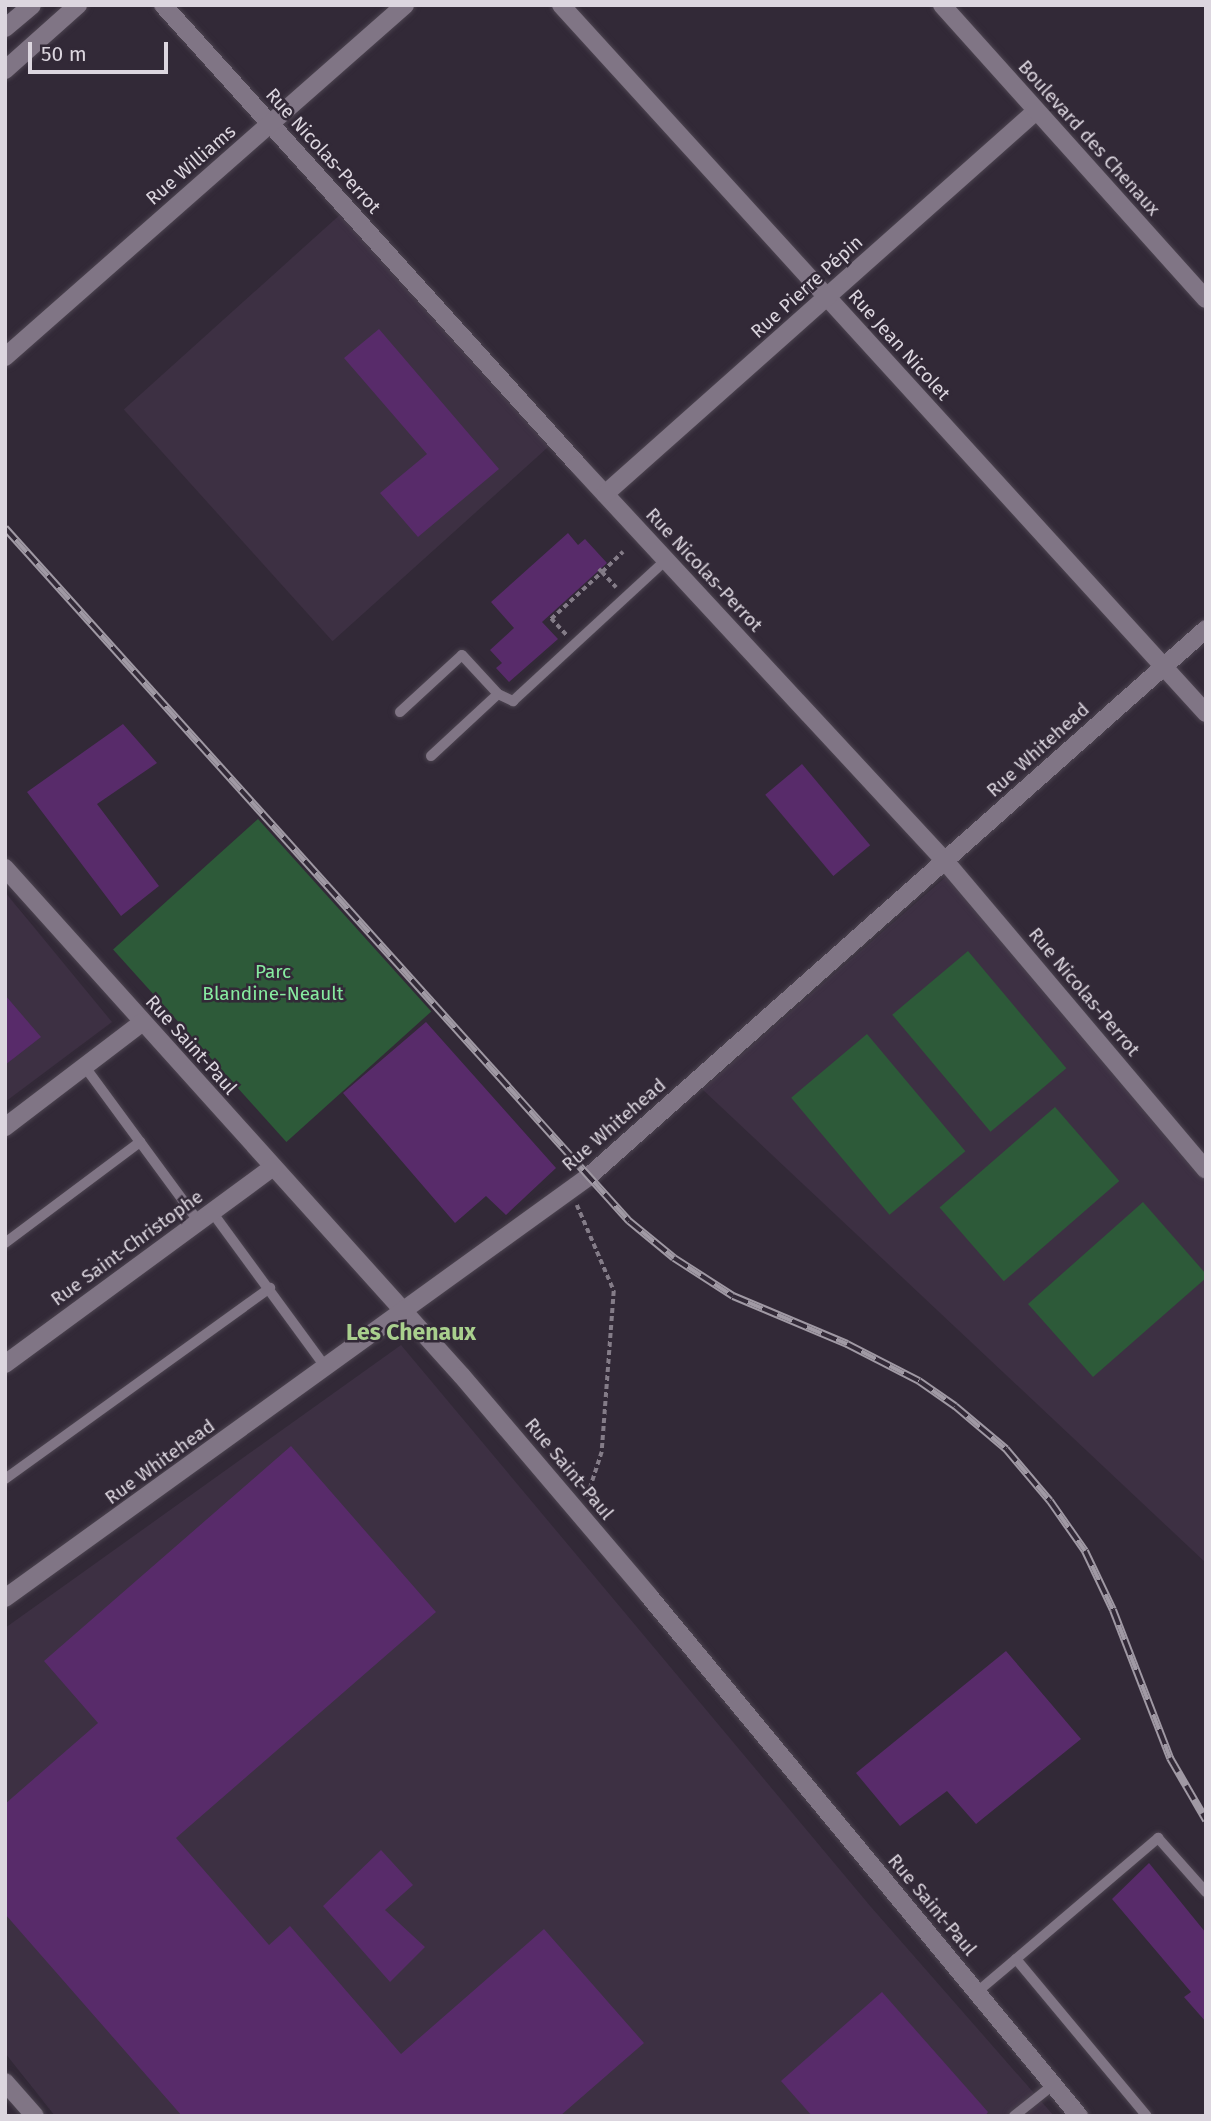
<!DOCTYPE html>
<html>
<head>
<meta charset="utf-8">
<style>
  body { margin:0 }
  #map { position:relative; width:1211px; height:2121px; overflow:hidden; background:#322937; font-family:"Fira Sans",sans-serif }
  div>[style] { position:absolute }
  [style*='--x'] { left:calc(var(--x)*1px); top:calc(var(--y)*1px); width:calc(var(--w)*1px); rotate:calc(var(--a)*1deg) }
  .built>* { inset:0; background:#3d3043; transform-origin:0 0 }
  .green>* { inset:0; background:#2d5a39; transform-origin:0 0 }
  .building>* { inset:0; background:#582b6a; transform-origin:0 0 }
  .path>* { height:3.5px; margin-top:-1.75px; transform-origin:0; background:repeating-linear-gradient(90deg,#847c88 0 5px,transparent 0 8.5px) }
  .roads { filter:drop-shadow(0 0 2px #4c4450) drop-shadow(0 0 2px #4c4450) }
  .service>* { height:10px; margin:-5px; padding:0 5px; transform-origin:5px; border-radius:5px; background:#807585 }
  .minor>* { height:18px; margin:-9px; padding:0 9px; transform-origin:9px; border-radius:9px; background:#807585 }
  .tertiary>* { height:18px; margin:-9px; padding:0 9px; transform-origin:9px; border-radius:9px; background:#807585 }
  .rail>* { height:8px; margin-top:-4px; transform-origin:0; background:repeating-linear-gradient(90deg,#322937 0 16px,#a099a4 0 32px); box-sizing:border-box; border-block:2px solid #a099a4 }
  span { translate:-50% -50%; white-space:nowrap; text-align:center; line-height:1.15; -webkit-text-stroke:5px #322937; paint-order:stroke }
  .street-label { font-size:19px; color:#dcd6df }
  .park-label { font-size:19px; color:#87eba0 }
  .quarter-label { font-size:23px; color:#a9d08d; font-weight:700 }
  .frame { position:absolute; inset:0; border:7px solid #dcd6df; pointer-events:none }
  .scale { position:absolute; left:28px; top:42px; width:140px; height:32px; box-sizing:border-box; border:4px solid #dcd6df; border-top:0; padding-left:9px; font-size:21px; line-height:24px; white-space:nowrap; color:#dcd6df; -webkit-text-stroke:5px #322937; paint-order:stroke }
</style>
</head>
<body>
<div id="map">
  <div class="built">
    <div style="left:343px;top:212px;width:312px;height:295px;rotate:48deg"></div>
    <div style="clip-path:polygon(948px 875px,1206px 1180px,1206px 1563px,702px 1089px)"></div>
    <div style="clip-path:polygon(5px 892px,112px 1022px,5px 1102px)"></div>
    <div style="clip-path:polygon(401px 1345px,871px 1907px,1054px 2116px,55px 2116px,5px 2053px,5px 1628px)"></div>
  </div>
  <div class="green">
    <div style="left:258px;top:819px;width:259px;height:195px;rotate:48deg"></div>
    <div style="left:968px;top:951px;width:153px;height:99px;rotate:50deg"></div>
    <div style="left:867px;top:1034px;width:153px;height:99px;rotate:50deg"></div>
    <div style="left:1055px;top:1107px;width:98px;height:153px;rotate:49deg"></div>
    <div style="clip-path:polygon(1143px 1202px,1206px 1274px,1206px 1278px,1093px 1377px,1028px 1304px)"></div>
  </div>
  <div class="building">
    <div style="clip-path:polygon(379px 329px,499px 469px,418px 537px,380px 493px,427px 454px,344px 358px)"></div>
    <div style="clip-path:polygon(568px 533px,578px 545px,585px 539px,607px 563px,542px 622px,558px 639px,509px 682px,496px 668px,502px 663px,490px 650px,514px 628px,491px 602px)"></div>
    <div style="clip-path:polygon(123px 724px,157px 763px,97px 804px,159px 886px,121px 916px,27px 792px)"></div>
    <div style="left:802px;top:764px;width:106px;height:48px;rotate:50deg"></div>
    <div style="clip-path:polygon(5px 995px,41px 1037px,5px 1065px)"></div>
    <div style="clip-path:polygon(426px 1022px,556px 1168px,506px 1215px,486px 1196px,455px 1223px,343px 1093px)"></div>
    <div style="clip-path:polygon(291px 1446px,436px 1612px,176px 1838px,269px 1945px,290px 1926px,401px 2054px,544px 1929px,644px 2043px,560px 2116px,182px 2116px,5px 1914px,5px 1804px,98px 1723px,44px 1661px)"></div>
    <div style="clip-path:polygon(1006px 1651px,1081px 1739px,976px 1824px,947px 1791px,900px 1826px,856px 1773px)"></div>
    <div style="clip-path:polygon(381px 1850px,413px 1885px,385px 1910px,425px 1947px,390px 1982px,323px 1906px)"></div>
    <div style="clip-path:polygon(1149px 1863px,1206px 1933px,1206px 2022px,1184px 1997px,1191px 1992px,1112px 1899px)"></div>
    <div style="clip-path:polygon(882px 1992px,988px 2112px,985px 2116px,812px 2116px,781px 2081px)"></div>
  </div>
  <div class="path">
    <div style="--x:599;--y:569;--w:4;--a:45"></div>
    <div style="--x:602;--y:572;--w:29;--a:-44"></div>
    <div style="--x:566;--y:635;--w:22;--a:-133"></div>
    <div style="--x:551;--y:619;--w:69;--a:-42.7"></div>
    <div style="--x:602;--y:572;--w:21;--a:47"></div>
    <div style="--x:577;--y:1205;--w:94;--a:66.7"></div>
    <div style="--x:614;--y:1291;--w:161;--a:94.3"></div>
    <div style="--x:602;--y:1452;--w:48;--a:108.1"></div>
  </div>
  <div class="roads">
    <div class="service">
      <div style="--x:400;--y:712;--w:84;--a:-42.6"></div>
      <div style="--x:462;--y:655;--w:53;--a:47.3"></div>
      <div style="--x:498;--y:694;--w:17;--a:25"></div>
      <div style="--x:513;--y:701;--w:208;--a:-42.7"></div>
      <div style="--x:431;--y:756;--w:91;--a:-42.8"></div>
      <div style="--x:85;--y:1067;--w:192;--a:53.7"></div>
      <div style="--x:212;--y:1212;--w:193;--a:53.8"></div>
      <div style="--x:5;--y:1243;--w:169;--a:-36.8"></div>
      <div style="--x:5;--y:1479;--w:327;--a:-35.8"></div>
      <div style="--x:1016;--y:1959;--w:187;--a:-40.4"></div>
      <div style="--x:1158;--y:1838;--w:72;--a:48.4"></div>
      <div style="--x:977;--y:1992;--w:51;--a:-40.2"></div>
      <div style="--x:1016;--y:1959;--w:204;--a:50.2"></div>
      <div style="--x:1014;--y:2116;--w:50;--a:-38.5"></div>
    </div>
    <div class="minor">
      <div style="--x:163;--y:5;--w:620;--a:47.94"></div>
      <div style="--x:578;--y:465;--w:540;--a:47.18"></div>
      <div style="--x:945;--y:861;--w:404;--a:49.8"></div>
      <div style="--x:561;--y:5;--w:958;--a:47.67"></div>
      <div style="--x:5;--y:28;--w:35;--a:-40"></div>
      <div style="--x:5;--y:70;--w:98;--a:-41.7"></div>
      <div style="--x:5;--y:357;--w:533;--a:-41.35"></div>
      <div style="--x:605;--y:494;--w:577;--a:-41.63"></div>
      <div style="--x:5;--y:868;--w:683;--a:48.03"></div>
      <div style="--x:462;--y:1376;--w:289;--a:49.6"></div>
      <div style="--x:649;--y:1596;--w:675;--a:50.41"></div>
      <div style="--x:5;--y:1127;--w:173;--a:-37.3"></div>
      <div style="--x:5;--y:1364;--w:333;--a:-36.3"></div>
      <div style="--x:5;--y:1598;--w:719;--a:-35.83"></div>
      <div style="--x:588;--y:1177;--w:826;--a:-41.56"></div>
      <div style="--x:5;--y:2082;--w:45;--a:48.6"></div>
    </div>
    <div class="tertiary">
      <div style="--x:942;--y:5;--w:395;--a:48.1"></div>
    </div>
  </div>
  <div class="rail">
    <div style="--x:5;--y:528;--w:933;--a:48"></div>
    <div style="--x:629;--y:1221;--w:58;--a:39.4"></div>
    <div style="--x:674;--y:1258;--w:70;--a:32.8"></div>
    <div style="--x:733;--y:1296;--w:124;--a:22.8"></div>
    <div style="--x:847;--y:1344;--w:81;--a:27.2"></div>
    <div style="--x:919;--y:1381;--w:44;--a:34.8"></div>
    <div style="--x:955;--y:1406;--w:67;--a:40.1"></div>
    <div style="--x:1006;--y:1449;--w:68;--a:49.8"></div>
    <div style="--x:1050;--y:1501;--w:61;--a:55"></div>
    <div style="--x:1085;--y:1551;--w:65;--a:64.6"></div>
    <div style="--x:1113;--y:1610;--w:159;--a:68.9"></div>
    <div style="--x:1170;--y:1758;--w:72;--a:59.9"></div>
  </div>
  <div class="street-label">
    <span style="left:1089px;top:138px;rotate:48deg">Boulevard des Chenaux</span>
    <span style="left:323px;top:151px;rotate:48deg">Rue Nicolas-Perrot</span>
    <span style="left:191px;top:165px;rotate:-41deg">Rue Williams</span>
    <span style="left:807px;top:287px;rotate:-42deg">Rue Pierre Pépin</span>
    <span style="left:899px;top:345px;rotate:48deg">Rue Jean Nicolet</span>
    <span style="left:704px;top:570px;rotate:47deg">Rue Nicolas-Perrot</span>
    <span style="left:1038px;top:750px;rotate:-42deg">Rue Whitehead</span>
    <span style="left:1084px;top:992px;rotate:50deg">Rue Nicolas-Perrot</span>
    <span style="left:191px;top:1045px;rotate:48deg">Rue Saint-Paul</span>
    <span style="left:614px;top:1125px;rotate:-41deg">Rue Whitehead</span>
    <span style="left:127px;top:1248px;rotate:-36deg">Rue Saint-Christophe</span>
    <span style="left:160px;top:1462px;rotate:-36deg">Rue Whitehead</span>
    <span style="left:569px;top:1469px;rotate:50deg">Rue Saint-Paul</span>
    <span style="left:932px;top:1905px;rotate:50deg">Rue Saint-Paul</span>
  </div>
  <div class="park-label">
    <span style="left:273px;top:983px">Parc<br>Blandine-Neault</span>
  </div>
  <div class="quarter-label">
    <span style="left:411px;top:1332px">Les Chenaux</span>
  </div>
  <div class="frame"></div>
  <div class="scale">50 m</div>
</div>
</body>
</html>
